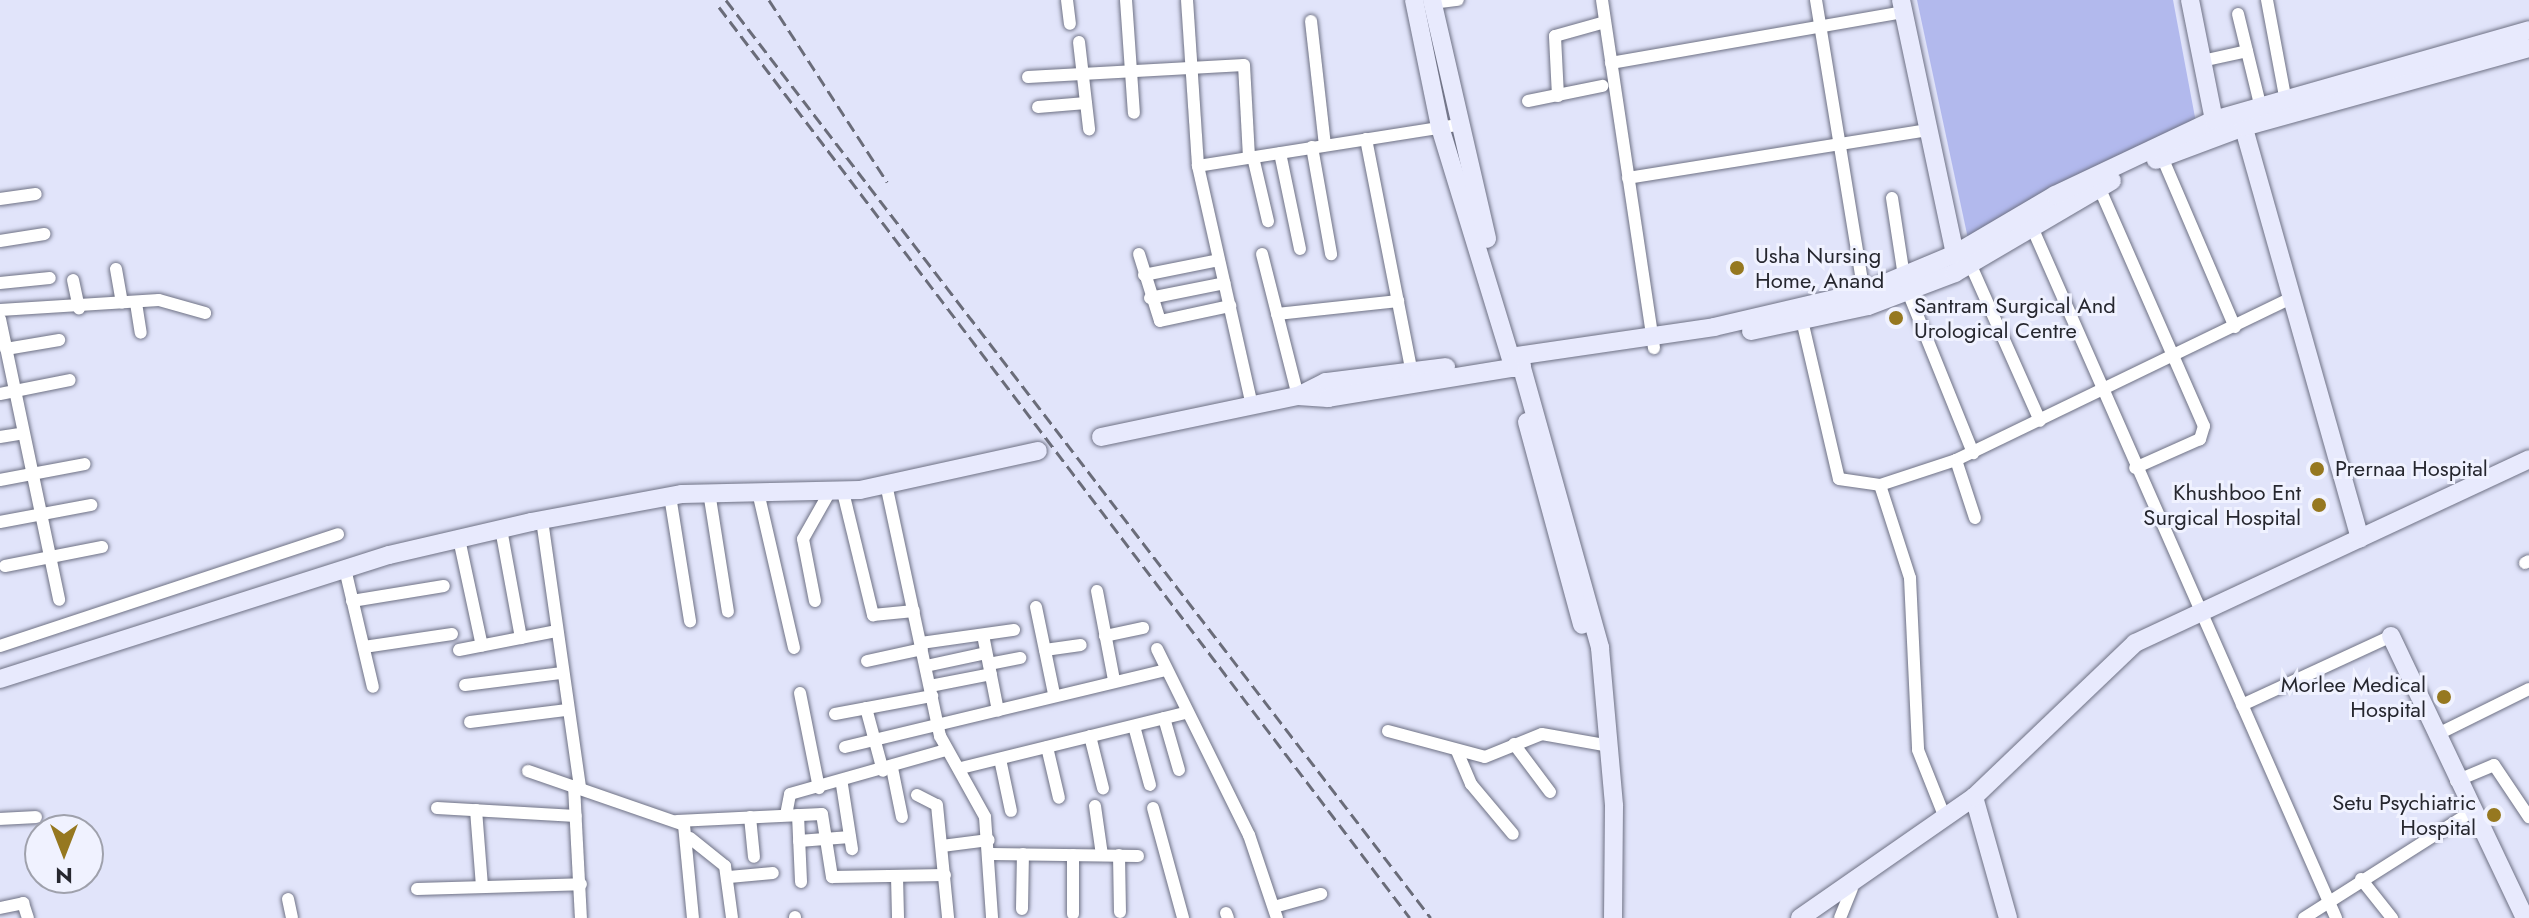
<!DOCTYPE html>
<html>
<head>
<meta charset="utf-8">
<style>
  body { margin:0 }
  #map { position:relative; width:2529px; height:918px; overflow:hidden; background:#e1e4fa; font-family:Jost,sans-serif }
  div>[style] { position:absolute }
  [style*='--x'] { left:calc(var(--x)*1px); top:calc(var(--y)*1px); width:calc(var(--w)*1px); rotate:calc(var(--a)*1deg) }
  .green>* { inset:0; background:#b2b9ed }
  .roads { filter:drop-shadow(0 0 2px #6e7184) drop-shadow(0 0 2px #6e7184) }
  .street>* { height:12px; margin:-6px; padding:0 6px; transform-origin:6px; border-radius:6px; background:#fff }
  .secondary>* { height:18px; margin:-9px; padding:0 9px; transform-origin:9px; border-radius:9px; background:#e8eafd }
  .rail>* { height:3px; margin-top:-1.5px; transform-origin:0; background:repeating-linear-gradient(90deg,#6a6c79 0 12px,transparent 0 18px) }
  .dots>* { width:22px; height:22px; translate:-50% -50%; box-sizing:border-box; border:4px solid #f0f2ff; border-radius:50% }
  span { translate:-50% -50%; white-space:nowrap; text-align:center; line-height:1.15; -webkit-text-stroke:6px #f0f2ff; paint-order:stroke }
  .poi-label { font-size:22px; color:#26272f }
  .left { translate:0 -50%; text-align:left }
  .right { translate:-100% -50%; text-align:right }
  .north { position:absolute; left:24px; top:814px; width:80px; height:80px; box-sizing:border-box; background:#f0f2ff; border:2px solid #9fa1ac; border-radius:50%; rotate:180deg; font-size:22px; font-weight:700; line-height:32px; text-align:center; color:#26272f }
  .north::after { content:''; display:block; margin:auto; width:28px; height:36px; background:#967820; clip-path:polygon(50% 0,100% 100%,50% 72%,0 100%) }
</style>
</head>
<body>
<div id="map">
  <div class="green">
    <div style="clip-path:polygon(1917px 0,2173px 0,2197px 128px,1970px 248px)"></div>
  </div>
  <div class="roads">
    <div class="street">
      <div style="--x:1067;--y:0;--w:24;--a:83"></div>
      <div style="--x:1126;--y:0;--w:113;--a:86"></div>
      <div style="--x:1187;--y:0;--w:166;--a:86.2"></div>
      <div style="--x:1198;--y:166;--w:246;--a:77.3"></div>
      <div style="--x:1602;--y:0;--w:352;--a:81.5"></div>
      <div style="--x:1816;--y:0;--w:296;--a:80.7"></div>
      <div style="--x:2267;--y:0;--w:98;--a:79.4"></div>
      <div style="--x:1432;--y:3;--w:26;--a:-7"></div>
      <div style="--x:2238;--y:14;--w:93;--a:76.3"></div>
      <div style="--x:1311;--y:21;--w:125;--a:83.6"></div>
      <div style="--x:1079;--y:42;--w:88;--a:83.4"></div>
      <div style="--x:2202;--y:61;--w:46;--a:-12.5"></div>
      <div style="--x:1611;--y:63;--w:296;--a:-9.9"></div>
      <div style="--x:1028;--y:77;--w:216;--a:-3.2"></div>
      <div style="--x:1244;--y:65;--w:93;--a:86.9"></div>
      <div style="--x:1558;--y:96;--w:60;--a:-92.9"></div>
      <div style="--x:1555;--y:36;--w:52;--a:-15.6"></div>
      <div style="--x:1528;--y:101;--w:76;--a:-11.5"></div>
      <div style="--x:1038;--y:107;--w:48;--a:-4.8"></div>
      <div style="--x:1366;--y:139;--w:245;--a:78.9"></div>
      <div style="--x:1312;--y:147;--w:109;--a:79.9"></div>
      <div style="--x:1280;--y:153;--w:98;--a:78.2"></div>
      <div style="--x:1253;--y:157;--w:66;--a:76.8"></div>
      <div style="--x:2162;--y:157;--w:185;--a:66.8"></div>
      <div style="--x:1198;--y:166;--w:262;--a:-9"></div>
      <div style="--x:1628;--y:178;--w:304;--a:-9.1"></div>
      <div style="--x:2099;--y:187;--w:261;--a:66.3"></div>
      <div style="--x:2204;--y:426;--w:14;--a:107"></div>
      <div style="--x:2200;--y:439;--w:71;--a:156"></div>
      <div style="--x:1892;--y:198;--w:79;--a:81.3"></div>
      <div style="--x:0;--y:199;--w:36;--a:-8"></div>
      <div style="--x:2031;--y:225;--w:757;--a:66.24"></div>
      <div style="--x:0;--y:241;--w:45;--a:-9"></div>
      <div style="--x:1139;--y:254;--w:70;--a:72.6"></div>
      <div style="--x:1160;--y:321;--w:72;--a:-12.1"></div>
      <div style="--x:1262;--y:254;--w:146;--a:75.8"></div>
      <div style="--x:1968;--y:259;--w:177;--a:66"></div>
      <div style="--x:116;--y:269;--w:34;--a:80"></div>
      <div style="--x:1144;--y:275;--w:76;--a:-11.3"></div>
      <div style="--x:73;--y:280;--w:29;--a:78"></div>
      <div style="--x:0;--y:283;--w:50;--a:-5.7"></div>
      <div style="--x:1908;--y:292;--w:174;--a:68"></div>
      <div style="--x:1150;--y:298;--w:76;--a:-11.3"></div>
      <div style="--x:136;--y:303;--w:30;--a:81"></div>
      <div style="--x:0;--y:310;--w:159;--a:-3.6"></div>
      <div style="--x:159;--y:300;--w:48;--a:15.8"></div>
      <div style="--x:1277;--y:314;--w:122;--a:-6.1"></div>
      <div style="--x:1801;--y:316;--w:167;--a:76.9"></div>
      <div style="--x:1839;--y:479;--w:41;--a:8.3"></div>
      <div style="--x:1880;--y:485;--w:80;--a:-18.2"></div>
      <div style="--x:1956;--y:460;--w:374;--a:-25.8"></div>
      <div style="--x:0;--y:319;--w:287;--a:78.1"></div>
      <div style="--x:6;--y:349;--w:54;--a:-9.6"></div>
      <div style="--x:0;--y:394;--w:71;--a:-11.3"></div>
      <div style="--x:0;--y:437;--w:20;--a:-9"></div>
      <div style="--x:1956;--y:460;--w:61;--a:71.9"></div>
      <div style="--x:0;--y:480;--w:86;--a:-10.7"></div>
      <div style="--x:886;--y:484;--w:258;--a:77.9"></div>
      <div style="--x:940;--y:736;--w:93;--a:60.9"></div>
      <div style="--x:985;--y:817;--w:101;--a:86"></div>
      <div style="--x:1880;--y:485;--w:98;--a:72.1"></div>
      <div style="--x:1910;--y:578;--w:172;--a:87.3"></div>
      <div style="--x:1918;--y:750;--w:73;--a:68.3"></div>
      <div style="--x:709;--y:492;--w:121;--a:81"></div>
      <div style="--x:758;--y:492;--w:160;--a:77"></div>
      <div style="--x:843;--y:492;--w:127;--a:76.3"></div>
      <div style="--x:873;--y:615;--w:41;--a:-5.6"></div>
      <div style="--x:670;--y:496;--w:127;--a:80.9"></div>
      <div style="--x:542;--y:520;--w:271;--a:81.9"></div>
      <div style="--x:0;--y:522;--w:93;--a:-10.6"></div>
      <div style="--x:501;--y:529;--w:111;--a:79.6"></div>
      <div style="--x:459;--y:539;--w:109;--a:77.9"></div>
      <div style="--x:2525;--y:563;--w:4;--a:-27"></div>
      <div style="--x:5;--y:566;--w:99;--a:-11.1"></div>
      <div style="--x:345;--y:569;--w:121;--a:76.7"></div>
      <div style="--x:1097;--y:591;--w:91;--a:79.2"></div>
      <div style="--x:352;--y:601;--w:93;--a:-9.3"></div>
      <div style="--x:815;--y:601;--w:63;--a:-101"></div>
      <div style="--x:803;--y:539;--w:53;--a:-60.5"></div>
      <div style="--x:1036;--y:607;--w:89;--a:78.3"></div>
      <div style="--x:983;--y:635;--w:77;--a:78.8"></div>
      <div style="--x:1105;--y:636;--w:39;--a:-12"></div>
      <div style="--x:921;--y:643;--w:94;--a:-8"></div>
      <div style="--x:0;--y:646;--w:356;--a:-18.3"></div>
      <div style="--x:364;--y:647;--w:89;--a:-8.4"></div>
      <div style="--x:1157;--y:649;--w:208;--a:63.7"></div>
      <div style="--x:1249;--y:835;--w:88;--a:71.4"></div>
      <div style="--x:459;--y:650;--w:100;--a:-11"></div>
      <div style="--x:1045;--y:650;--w:36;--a:-8"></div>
      <div style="--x:867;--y:661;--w:56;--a:-12.3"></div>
      <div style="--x:989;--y:664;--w:32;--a:-11"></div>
      <div style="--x:926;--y:666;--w:61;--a:-12.2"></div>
      <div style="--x:465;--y:685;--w:98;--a:-7.1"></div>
      <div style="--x:930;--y:686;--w:62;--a:-11.1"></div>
      <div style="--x:800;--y:693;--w:97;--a:78.7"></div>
      <div style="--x:2242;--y:705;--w:164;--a:-24.8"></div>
      <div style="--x:866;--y:708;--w:65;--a:74.9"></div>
      <div style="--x:835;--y:714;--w:99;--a:-10.5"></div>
      <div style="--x:1164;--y:718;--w:54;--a:73.9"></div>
      <div style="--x:470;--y:722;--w:98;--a:-7.1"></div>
      <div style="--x:1134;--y:726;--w:61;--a:74.8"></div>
      <div style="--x:1388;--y:731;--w:100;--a:15"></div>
      <div style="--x:1485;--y:757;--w:61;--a:-22"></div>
      <div style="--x:1542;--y:734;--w:69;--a:10"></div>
      <div style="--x:2436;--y:735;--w:104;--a:-26.3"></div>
      <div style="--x:1090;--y:736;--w:54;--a:76"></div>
      <div style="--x:1514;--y:744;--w:60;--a:53.1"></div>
      <div style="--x:845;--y:747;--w:330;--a:-13.5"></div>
      <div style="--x:1047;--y:747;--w:52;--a:76.8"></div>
      <div style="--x:1457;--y:751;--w:36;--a:67"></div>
      <div style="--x:1471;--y:784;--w:65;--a:50"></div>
      <div style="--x:1000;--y:759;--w:53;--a:78.1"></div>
      <div style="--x:892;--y:768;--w:50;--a:78.5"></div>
      <div style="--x:961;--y:768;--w:231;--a:-13.8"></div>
      <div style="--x:528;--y:771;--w:165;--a:19.1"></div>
      <div style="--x:684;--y:825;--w:93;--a:84.5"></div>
      <div style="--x:2456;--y:781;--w:41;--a:-22.8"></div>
      <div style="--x:2494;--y:765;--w:63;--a:56.1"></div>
      <div style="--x:842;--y:785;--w:65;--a:81.1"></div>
      <div style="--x:574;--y:786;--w:132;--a:87"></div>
      <div style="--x:917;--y:795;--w:22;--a:27"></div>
      <div style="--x:937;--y:805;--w:114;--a:84.4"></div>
      <div style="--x:1095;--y:806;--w:49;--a:81.9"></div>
      <div style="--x:437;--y:808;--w:139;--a:3.3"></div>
      <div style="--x:1153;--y:808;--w:114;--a:74.7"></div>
      <div style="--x:476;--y:810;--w:77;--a:85.5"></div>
      <div style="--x:786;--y:815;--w:21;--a:-79"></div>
      <div style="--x:790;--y:794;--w:161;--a:-15.8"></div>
      <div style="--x:798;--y:815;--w:67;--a:87.4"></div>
      <div style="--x:750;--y:817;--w:40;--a:84.3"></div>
      <div style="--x:0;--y:819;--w:36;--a:-3"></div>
      <div style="--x:677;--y:821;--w:145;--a:-2.8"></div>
      <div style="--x:822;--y:814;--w:64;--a:81"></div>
      <div style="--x:832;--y:877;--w:113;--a:-1"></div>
      <div style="--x:690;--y:838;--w:45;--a:38.7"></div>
      <div style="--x:725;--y:866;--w:52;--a:82.3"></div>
      <div style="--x:799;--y:841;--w:51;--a:-4.5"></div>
      <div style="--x:942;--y:846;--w:47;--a:-7.3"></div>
      <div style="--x:991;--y:854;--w:147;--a:0.8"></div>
      <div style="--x:1073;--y:855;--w:59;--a:90"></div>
      <div style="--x:1119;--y:855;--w:57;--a:89"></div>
      <div style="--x:897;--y:876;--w:42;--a:88.6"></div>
      <div style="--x:729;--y:877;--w:44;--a:-5.2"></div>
      <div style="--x:2361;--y:879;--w:50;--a:51.5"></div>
      <div style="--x:417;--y:889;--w:164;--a:-1.7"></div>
      <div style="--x:288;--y:899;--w:19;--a:78"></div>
      <div style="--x:1274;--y:907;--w:49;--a:-15.5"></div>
      <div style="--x:0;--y:908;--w:24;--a:-12"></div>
      <div style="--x:23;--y:903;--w:16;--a:72"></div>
      <div style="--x:1022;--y:909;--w:55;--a:-89"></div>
      <div style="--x:1226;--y:913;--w:5;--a:68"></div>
      <div style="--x:795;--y:918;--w:1;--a:-90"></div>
      <div style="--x:1840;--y:918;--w:32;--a:-68"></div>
      <div style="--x:2304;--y:918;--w:198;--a:-32.4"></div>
    </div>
    <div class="secondary">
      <div style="--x:1414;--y:0;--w:130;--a:78.4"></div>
      <div style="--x:1440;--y:127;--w:243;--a:73"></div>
      <div style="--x:1432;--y:0;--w:245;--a:77"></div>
      <div style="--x:1901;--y:0;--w:260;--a:78"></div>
      <div style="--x:2190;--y:0;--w:133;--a:78.7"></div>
      <div style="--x:2241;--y:118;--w:437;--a:74.2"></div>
      <div style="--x:2156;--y:160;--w:94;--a:-20.6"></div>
      <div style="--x:2244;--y:127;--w:296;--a:-15.5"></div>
      <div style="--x:1751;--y:331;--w:120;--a:-12.1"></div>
      <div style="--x:1868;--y:306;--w:93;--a:-20.8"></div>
      <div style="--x:1955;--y:273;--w:182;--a:-30.4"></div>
      <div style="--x:1521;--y:358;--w:10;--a:84"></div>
      <div style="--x:1522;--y:368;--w:11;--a:180"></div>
      <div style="--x:1511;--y:368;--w:13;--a:-67"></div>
      <div style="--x:1516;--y:356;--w:200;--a:-8.3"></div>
      <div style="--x:1714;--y:327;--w:154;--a:-13.1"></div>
      <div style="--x:1864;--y:292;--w:99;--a:-22.7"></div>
      <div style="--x:1955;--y:254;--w:116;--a:-30.5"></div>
      <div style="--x:2055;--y:195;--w:176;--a:-25.3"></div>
      <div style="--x:2214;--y:120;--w:328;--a:-15.9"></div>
      <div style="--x:1522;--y:368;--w:291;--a:74.4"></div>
      <div style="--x:1600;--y:648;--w:159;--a:84.9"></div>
      <div style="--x:1614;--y:806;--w:112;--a:90.5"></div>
      <div style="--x:1298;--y:396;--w:31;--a:-27"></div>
      <div style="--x:1326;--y:382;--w:121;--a:-7.1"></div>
      <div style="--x:1527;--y:422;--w:210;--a:74.8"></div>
      <div style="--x:1101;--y:437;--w:201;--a:-11.8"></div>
      <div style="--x:1298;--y:396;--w:30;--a:4"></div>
      <div style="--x:1328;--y:398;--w:185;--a:-9.3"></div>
      <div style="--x:2391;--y:636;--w:312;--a:64.6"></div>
      <div style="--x:0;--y:679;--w:408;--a:-17.7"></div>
      <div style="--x:389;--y:555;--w:146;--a:-13.1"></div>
      <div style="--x:531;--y:522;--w:154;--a:-10.5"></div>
      <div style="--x:682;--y:494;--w:178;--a:-1.3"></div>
      <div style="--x:860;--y:490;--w:182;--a:-12.4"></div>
      <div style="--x:1974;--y:797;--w:126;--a:74.3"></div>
      <div style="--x:1800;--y:918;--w:212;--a:-34.8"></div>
      <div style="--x:1974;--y:797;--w:223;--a:-43.7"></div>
      <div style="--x:2135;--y:643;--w:435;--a:-25"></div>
    </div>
  </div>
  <div class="rail">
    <div style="--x:726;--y:0;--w:1157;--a:52.48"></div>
    <div style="--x:769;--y:0;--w:217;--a:57"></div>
    <div style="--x:719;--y:7;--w:1143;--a:52.82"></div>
  </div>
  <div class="dots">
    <div style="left:1737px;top:268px;background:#967820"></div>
    <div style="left:1896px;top:318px;background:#967820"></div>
    <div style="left:2317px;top:469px;background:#967820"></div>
    <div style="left:2319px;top:505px;background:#967820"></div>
    <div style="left:2444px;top:697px;background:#967820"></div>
    <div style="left:2494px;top:815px;background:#967820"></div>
  </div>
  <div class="poi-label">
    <span class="left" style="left:1755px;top:268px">Usha Nursing<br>Home, Anand</span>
    <span class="left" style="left:1914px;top:318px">Santram Surgical And<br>Urological Centre</span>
    <span class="left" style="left:2335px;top:469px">Prernaa Hospital</span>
    <span class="right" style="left:2301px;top:505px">Khushboo Ent<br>Surgical Hospital</span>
    <span class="right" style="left:2426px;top:697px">Morlee Medical<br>Hospital</span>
    <span class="right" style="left:2476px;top:815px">Setu Psychiatric<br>Hospital</span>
  </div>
  <div class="north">N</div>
</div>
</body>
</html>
